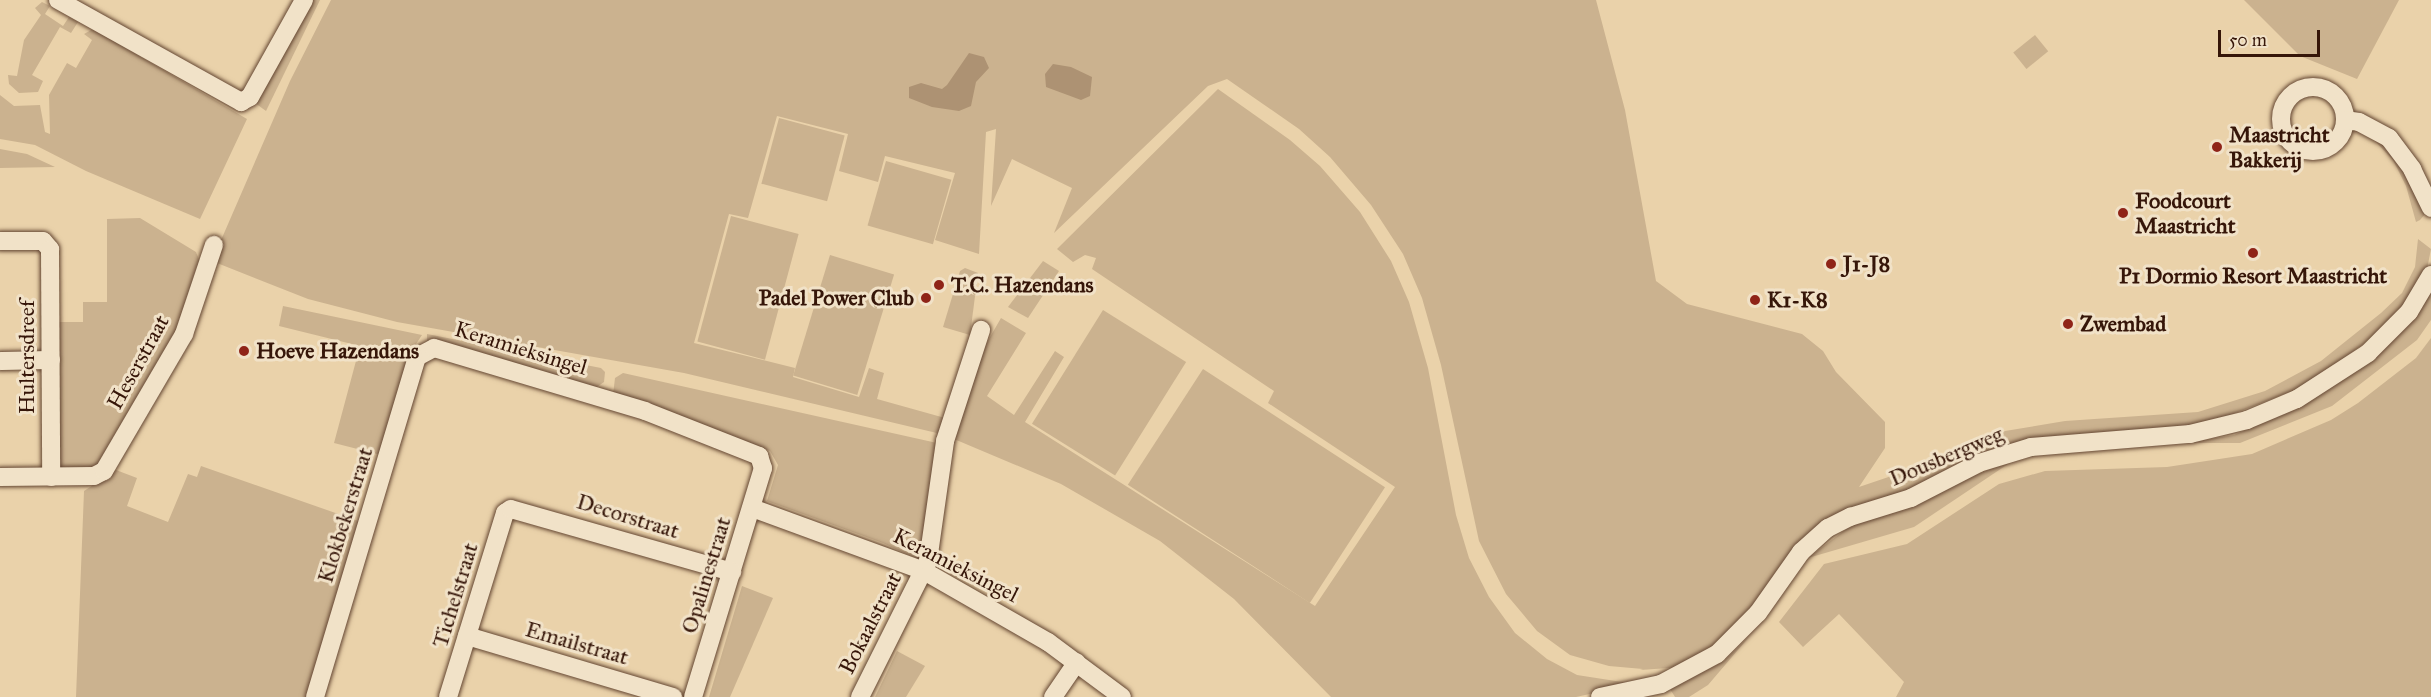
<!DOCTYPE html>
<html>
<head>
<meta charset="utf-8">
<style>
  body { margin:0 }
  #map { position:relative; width:2431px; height:697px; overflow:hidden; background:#ead2aa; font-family:"IM FELL Great Primer",serif }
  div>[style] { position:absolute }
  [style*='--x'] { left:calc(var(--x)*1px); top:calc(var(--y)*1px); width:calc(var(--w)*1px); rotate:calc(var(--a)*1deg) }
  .green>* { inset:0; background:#cbb28f; transform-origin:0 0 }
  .water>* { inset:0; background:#ad9273 }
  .roads { filter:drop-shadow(0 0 2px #634531) drop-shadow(0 0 2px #634531) }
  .minor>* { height:18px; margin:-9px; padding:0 9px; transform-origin:9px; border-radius:9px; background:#f1e2c8 }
  .minor>.ring { margin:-9px; padding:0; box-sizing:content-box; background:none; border:18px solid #f1e2c8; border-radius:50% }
  .dots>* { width:16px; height:16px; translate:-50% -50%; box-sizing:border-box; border:3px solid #f1e2c8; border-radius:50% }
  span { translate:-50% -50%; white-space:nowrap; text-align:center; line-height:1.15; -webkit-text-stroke:6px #f1e2c8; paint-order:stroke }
  .poi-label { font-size:22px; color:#361609; font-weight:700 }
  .left { translate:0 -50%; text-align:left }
  .right { translate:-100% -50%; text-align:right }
  .street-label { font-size:22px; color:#361609 }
  .scale { position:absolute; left:2218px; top:30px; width:102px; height:27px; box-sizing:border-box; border:3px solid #361609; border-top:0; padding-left:8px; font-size:18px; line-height:21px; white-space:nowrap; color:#361609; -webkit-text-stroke:4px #f1e2c8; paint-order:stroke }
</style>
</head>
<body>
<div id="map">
  <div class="green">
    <div style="clip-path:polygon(312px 0,320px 0,266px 111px,255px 103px)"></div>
    <div style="clip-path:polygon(331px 0,1596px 0,1625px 110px,1656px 281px,1687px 304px,1802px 334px,1823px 351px,1836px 372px,1885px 422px,1885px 448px,1859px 487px,1915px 468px,1993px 433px,2065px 421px,2198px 412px,2265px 391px,2321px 361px,2381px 313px,2402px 293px,2415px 267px,2418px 239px,2431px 249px,2427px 269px,2413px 294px,2380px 332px,2305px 386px,2202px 426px,2082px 435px,1846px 511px,1744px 624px,1683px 667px,1640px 670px,1643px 669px,1609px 666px,1570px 655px,1537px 631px,1506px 594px,1479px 541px,1441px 365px,1422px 298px,1403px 254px,1371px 205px,1330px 157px,1299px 129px,1227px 79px,1208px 86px,1054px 233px,1072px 188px,1012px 159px,991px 206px,996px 129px,986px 132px,979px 254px,935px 240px,955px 173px,885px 156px,878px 182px,839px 171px,848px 134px,777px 116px,748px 218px,729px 214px,694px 343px,795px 368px,793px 377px,859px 397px,869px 368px,884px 373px,877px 399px,945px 418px,941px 434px,684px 373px,397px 322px,308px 299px,212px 261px,290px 81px)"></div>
    <div style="clip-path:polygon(2244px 0,2399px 0,2357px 79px,2300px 56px)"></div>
    <div style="clip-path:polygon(42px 2px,50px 6px,45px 14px,63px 26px,69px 17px,78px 22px,71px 33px,60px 27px,32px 75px,43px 81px,38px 92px,19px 93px,9px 84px,8px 75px,17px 76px,24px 40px,41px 15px,35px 8px)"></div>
    <div style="clip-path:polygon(93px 29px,247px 119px,200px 219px,86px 171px,35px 145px,0 139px,0 95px,14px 106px,40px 105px,45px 132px,50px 134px,49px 95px,67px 63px,76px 68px,92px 40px,84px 34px)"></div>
    <div style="left:2035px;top:35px;width:21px;height:28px;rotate:51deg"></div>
    <div style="clip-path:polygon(1218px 89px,1290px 140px,1320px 166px,1360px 212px,1391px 261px,1409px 302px,1428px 368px,1456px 515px,1469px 558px,1489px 597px,1515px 633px,1547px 659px,1577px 675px,1635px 684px,1576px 697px,1331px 697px,1234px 599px,1160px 541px,1061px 484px,954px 439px,978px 358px,1001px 318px,1026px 333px,987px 396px,1014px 415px,1055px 351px,1064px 357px,1025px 422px,1315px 606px,1395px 487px,1268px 403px,1274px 391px,1092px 269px,1096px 258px,1085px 255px,1073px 262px,1057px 249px)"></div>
    <div style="left:779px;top:118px;width:68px;height:68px;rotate:15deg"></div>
    <div style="clip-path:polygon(2377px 137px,2412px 177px,2425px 214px,2420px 220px,2416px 222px,2406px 186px,2393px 160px,2374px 140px)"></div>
    <div style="clip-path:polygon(0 149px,27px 154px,55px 167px,0 168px)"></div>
    <div style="left:886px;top:161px;width:68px;height:67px;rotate:16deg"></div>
    <div style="left:731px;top:216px;width:70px;height:130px;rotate:15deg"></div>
    <div style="clip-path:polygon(140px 218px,196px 252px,200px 262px,189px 306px,105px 464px,91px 470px,59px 468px,55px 322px,83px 322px,83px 302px,107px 302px,107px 219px)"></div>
    <div style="left:830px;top:255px;width:67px;height:126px;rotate:17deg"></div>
    <div style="clip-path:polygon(1043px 261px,1059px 271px,1028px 318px,1008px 307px)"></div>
    <div style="clip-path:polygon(965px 268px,978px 273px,970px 335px,943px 327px,960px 271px)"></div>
    <div style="clip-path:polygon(2431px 286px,2431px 320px,2417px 340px,2332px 406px,2240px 443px,2187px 443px,2234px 435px,2297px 408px)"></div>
    <div style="clip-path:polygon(283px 306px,422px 335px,412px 350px,381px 455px,334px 443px,360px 346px,279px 326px)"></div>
    <div style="left:1103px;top:310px;width:98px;height:134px;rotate:32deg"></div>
    <div style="clip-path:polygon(427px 334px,601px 368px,605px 372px,604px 382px,594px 389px,427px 341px)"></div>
    <div style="clip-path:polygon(2431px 338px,2431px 697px,1896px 697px,1904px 682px,1839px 614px,1803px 647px,1779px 622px,1824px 564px,1907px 544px,1999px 484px,2045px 471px,2167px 467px,2252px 454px,2331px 420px,2358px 403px,2416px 358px)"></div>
    <div style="left:1203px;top:369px;width:217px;height:138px;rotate:33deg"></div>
    <div style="clip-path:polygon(623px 373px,937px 443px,922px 561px,883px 543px,767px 501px,778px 465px,770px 451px,613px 395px,615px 378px)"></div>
    <div style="clip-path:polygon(2017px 458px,1914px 527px,1808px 558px,1849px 527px)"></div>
    <div style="clip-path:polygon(201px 466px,367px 524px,314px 697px,76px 697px,84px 491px,116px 470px,137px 478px,127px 506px,168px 522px,188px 474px,197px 477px)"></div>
    <div style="clip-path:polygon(742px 586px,773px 598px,730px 697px,709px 697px)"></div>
    <div style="clip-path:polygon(1749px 637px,1708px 685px,1689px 697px,1675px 697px,1670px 689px,1724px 661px)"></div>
    <div style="clip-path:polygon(897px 651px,925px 666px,906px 697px,875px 697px)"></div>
  </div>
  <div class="water">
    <div style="clip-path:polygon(969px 53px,984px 57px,989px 68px,976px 82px,971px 106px,959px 111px,932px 107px,909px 98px,909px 87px,921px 83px,942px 89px,947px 85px)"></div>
    <div style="clip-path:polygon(1053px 64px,1071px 67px,1092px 77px,1090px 96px,1081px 100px,1046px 87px,1045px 74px)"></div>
  </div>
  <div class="roads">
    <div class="minor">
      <div style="--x:58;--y:0;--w:210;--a:29.1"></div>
      <div style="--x:241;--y:102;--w:10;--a:-29"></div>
      <div style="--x:250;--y:97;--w:111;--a:-60.9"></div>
      <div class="ring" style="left:2281px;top:87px;width:46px;height:46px"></div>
      <div style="--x:2345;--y:120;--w:14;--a:8"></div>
      <div style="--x:2359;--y:122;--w:34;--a:28"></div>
      <div style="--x:2389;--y:138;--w:39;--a:53"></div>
      <div style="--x:2412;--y:169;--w:43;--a:64"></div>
      <div style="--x:0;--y:241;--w:43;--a:0"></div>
      <div style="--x:43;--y:241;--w:11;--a:49"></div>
      <div style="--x:50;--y:249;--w:228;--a:89.7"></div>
      <div style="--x:0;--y:361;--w:51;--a:-1.1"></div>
      <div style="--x:0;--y:477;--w:94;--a:-0.6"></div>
      <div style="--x:94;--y:476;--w:11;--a:-27"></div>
      <div style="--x:104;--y:471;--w:159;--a:-59.7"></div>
      <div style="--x:184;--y:334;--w:94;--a:-71.4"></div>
      <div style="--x:752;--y:508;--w:183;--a:20.1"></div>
      <div style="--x:924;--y:571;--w:143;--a:29.8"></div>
      <div style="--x:1048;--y:642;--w:92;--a:36.6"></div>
      <div style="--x:467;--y:636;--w:215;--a:16.5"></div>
      <div style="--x:315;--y:697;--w:355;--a:-73.3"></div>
      <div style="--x:417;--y:357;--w:19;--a:-28"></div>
      <div style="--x:434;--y:348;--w:220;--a:16.6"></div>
      <div style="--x:645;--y:411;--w:123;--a:21.5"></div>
      <div style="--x:759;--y:456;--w:13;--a:72"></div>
      <div style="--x:763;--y:468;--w:239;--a:107"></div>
      <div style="--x:448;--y:697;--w:193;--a:-72.8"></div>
      <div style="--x:505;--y:513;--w:7;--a:-34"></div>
      <div style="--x:511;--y:509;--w:230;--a:15.9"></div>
      <div style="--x:860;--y:697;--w:152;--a:-63.4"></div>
      <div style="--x:928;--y:561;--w:121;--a:-81.9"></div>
      <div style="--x:945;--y:441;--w:117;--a:-72"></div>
      <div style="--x:1053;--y:697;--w:42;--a:-55.6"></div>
      <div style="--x:1600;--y:697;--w:62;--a:-12"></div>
      <div style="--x:1661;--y:684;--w:64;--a:-28.2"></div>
      <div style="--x:1717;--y:654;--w:58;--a:-45"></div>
      <div style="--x:1758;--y:613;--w:75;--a:-54.8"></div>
      <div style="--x:1801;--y:552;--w:36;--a:-42"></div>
      <div style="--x:1828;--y:528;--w:25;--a:-27"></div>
      <div style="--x:1850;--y:517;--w:64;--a:-17.3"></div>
      <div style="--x:1911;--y:498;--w:76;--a:-27.2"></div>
      <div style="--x:1979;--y:463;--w:54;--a:-17.1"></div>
      <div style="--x:2031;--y:447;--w:160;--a:-4.7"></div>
      <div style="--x:2190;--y:434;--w:59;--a:-13.8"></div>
      <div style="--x:2247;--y:420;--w:54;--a:-22.8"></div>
      <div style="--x:2297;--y:399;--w:85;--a:-32.9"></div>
      <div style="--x:2368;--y:353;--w:58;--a:-45"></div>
      <div style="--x:2409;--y:312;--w:43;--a:-59.3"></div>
    </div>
  </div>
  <div class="dots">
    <div style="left:2217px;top:147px;background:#8f2418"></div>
    <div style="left:2123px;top:213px;background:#8f2418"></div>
    <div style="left:2253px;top:253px;background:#8f2418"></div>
    <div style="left:1831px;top:264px;background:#8f2418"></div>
    <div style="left:939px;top:285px;background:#8f2418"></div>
    <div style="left:926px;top:298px;background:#8f2418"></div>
    <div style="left:1755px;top:300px;background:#8f2418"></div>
    <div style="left:2068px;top:324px;background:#8f2418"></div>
    <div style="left:244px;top:351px;background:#8f2418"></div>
  </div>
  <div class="poi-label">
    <span class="left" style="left:2229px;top:147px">Maastricht<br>Bakkerij</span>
    <span class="left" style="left:2135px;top:213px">Foodcourt<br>Maastricht</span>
    <span class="left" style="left:1843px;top:264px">J1-J8</span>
    <span style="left:2253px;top:276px">P1 Dormio Resort Maastricht</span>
    <span class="left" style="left:951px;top:285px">T.C. Hazendans</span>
    <span class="right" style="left:914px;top:298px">Padel Power Club</span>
    <span class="left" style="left:1767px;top:300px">K1-K8</span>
    <span class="left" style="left:2080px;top:324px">Zwembad</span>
    <span class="left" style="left:256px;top:351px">Hoeve Hazendans</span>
  </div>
  <div class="street-label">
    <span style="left:521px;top:348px;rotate:17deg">Keramieksingel</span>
    <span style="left:27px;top:357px;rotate:-90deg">Hultersdreef</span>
    <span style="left:138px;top:362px;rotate:-61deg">Heserstraat</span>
    <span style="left:1946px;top:456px;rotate:-23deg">Dousbergweg</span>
    <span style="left:345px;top:515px;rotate:-73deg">Klokbekerstraat</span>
    <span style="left:628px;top:516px;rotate:17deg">Decorstraat</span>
    <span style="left:956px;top:565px;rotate:27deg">Keramieksingel</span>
    <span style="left:706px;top:575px;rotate:-73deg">Opalinestraat</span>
    <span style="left:455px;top:595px;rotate:-73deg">Tichelstraat</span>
    <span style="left:870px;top:623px;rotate:-63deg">Bokaalstraat</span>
    <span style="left:577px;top:643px;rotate:16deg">Emailstraat</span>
  </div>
  <div class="scale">50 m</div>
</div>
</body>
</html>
